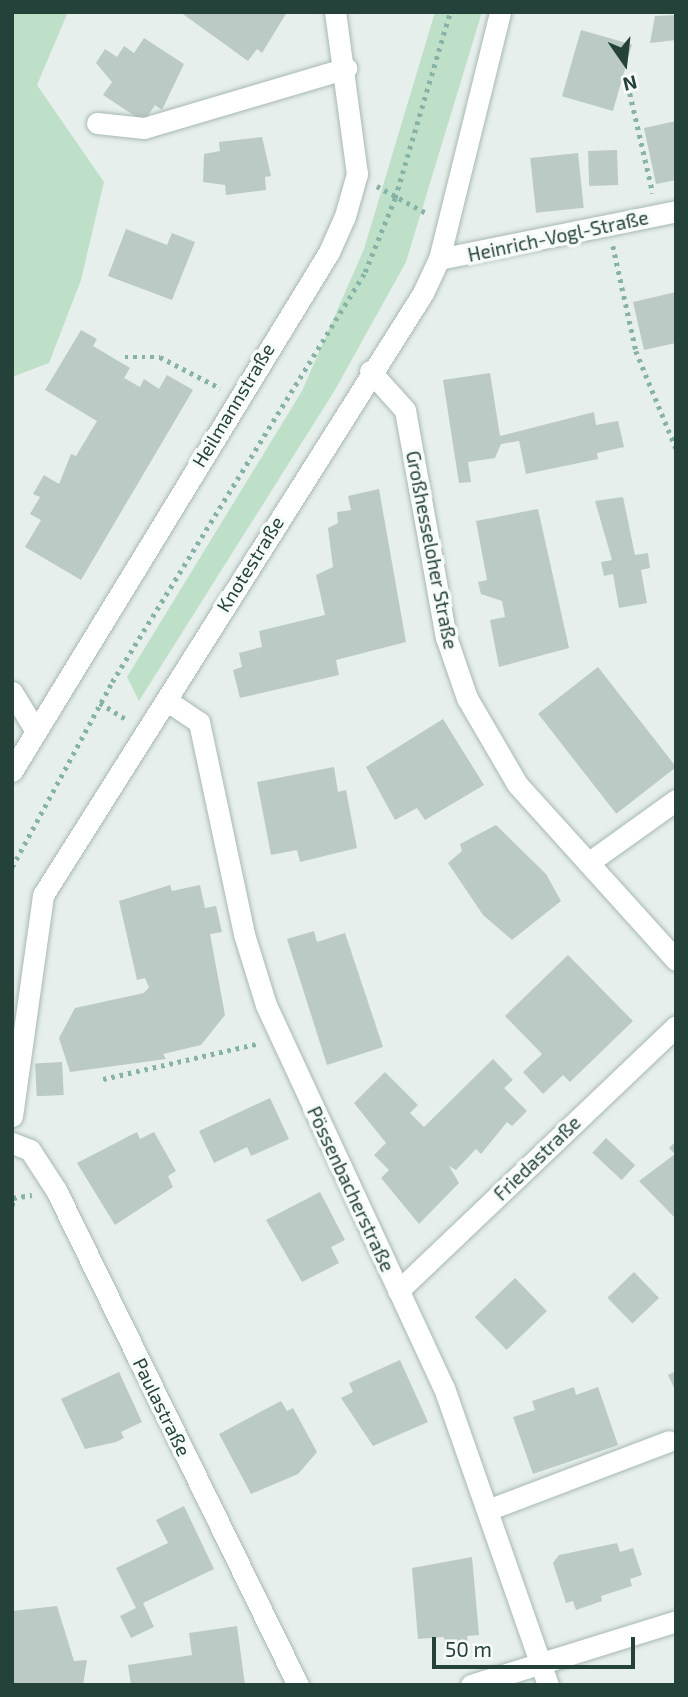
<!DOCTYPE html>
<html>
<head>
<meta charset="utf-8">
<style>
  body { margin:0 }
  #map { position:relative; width:688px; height:1697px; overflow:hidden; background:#e6efeb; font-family:"Exo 2",sans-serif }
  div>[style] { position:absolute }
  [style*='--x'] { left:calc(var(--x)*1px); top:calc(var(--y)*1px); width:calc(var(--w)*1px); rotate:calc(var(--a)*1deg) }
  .green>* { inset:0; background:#bfe0c8 }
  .building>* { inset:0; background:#bbcac4; transform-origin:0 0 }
  .path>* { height:4.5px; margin-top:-2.25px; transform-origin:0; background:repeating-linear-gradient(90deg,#86b3a5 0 3.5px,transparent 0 8.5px) }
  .roads { filter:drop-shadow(0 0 2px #a8b8b2) drop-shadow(0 0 2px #a8b8b2) }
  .minor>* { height:21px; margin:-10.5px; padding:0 10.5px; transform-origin:10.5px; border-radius:10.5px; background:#fff }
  span { translate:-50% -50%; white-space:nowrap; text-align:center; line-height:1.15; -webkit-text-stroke:7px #f7fbf9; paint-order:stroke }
  .street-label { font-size:19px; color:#24423a }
  .frame { position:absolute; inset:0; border:14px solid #24423a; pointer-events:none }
  .north { position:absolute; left:590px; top:28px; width:70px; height:70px; -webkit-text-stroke:5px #f7fbf9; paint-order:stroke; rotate:166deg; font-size:19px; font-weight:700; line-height:28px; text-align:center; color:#24423a }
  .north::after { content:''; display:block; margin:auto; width:24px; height:32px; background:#24423a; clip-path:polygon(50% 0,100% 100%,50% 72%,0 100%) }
  .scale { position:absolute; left:432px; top:1637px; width:203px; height:32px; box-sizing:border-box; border:4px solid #24423a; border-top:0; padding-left:9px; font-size:21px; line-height:24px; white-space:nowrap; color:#24423a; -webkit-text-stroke:5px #f7fbf9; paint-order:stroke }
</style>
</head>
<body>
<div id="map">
  <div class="green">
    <div style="clip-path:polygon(12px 12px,68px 12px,37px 85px,104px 182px,81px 280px,49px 363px,12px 377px)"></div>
    <div style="clip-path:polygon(435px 12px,482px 12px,406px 262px,335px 390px,139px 701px,127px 677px,302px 391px,364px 249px)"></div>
  </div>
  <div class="building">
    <div style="clip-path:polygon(180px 12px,287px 12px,262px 53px,257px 49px,248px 61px)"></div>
    <div style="clip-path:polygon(676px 15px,676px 40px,650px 43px,655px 16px)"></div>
    <div style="left:581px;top:30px;width:53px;height:69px;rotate:16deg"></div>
    <div style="clip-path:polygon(144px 38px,184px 64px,162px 110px,155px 105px,144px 122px,103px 95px,112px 82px,96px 63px,105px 49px,117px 57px,124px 46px,134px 53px)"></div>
    <div style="clip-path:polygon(676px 121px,676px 180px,656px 184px,644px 128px)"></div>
    <div style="clip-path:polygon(262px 137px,271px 176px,265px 177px,266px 190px,226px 195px,225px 185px,203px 182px,204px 154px,220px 151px,219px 142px)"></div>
    <div style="left:617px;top:150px;width:35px;height:29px;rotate:88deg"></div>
    <div style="left:578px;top:153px;width:55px;height:48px;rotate:84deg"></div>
    <div style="clip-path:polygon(126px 229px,167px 245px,172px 233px,195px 242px,172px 300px,108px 276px)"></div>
    <div style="clip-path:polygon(676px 292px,676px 343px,644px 350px,633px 302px)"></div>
    <div style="clip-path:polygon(81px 330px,97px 339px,93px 346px,130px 368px,124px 378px,140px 387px,144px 379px,159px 389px,167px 375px,193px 390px,81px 580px,25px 547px,41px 520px,30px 514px,40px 497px,33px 494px,44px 475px,59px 484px,71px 454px,76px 456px,97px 421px,45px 390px)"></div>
    <div style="clip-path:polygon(490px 373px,500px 436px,594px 412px,596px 425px,618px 421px,624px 447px,597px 453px,598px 459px,526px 474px,519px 441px,501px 444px,495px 458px,468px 462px,471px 482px,459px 483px,443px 380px)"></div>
    <div style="clip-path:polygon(379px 489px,406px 642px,336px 660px,339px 675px,240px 698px,233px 670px,242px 667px,239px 653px,262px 647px,259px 631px,325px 615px,316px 575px,333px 567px,328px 528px,338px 523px,337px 512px,351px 510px,348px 496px)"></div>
    <div style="clip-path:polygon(623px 497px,635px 555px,648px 553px,650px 568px,641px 570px,647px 603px,619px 608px,613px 574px,604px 576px,601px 562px,612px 560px,595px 501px)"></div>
    <div style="clip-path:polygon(538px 509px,569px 648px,499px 667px,490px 620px,505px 617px,502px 601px,481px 594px,478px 582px,487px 580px,476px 521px)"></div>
    <div style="left:598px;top:667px;width:127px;height:76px;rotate:52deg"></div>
    <div style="clip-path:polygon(443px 719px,484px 785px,425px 820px,417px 808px,395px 820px,366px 767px)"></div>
    <div style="clip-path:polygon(334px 767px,338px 792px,346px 790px,357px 848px,300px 862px,297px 850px,271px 855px,257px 782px)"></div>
    <div style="clip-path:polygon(496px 825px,546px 874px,561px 901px,512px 940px,483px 915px,448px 863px,462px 851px,460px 844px)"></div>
    <div style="clip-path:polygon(170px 885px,172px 891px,200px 885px,205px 908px,216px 906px,222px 932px,210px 934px,225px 1015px,201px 1045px,163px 1054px,166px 1059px,70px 1072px,59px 1038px,75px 1008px,144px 993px,149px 987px,145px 978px,137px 980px,119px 901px)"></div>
    <div style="clip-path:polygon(314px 931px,317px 942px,345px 933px,383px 1047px,327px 1065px,287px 939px)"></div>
    <div style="clip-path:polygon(568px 955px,633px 1021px,570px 1082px,563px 1075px,543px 1094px,523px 1072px,542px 1054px,505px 1016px)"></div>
    <div style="clip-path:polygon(493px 1059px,513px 1080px,504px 1088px,527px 1111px,512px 1126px,507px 1122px,481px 1154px,476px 1149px,456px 1170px,449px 1166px,459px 1183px,419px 1224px,381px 1178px,389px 1170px,374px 1155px,386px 1143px,354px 1103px,385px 1072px,418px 1105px,410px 1113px,424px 1127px)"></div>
    <div style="left:62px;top:1062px;width:33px;height:27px;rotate:87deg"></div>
    <div style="clip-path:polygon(270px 1098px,289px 1139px,251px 1156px,247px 1147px,214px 1163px,199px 1131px)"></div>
    <div style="clip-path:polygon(137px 1132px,140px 1139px,154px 1132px,176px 1171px,168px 1176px,173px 1187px,115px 1225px,77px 1163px)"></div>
    <div style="left:606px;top:1138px;width:40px;height:20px;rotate:43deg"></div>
    <div style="clip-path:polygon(676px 1141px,676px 1219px,639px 1181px,675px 1154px,669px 1148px)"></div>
    <div style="clip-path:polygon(320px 1192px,345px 1240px,331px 1247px,339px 1263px,302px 1282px,266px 1220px)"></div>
    <div style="left:634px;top:1272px;width:36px;height:37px;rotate:46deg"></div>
    <div style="left:515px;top:1278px;width:46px;height:56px;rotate:46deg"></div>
    <div style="clip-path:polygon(400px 1360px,428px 1422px,373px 1446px,341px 1398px,353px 1392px,349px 1383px)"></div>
    <div style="clip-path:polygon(676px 1371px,676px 1392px,668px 1375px)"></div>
    <div style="clip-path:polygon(119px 1372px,142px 1422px,121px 1432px,124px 1438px,116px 1442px,85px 1449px,61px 1399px)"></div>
    <div style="clip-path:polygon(574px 1387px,576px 1395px,598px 1387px,618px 1445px,533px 1474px,513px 1417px,535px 1410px,532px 1401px)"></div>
    <div style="clip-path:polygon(281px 1401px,287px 1411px,293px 1408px,317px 1452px,298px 1474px,251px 1494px,219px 1434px)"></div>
    <div style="clip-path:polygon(184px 1506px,214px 1569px,143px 1603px,154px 1627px,131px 1638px,120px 1616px,136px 1608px,116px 1568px,168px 1543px,156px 1520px)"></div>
    <div style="clip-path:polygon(617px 1543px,620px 1552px,633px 1548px,642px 1575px,630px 1579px,632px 1586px,601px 1596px,602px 1601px,576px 1610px,573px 1601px,566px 1603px,553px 1563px,559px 1555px)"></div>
    <div style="clip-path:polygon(472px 1557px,479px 1635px,467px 1636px,468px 1645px,445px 1647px,444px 1637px,418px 1639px,412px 1568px)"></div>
    <div style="clip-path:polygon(57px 1606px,74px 1661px,87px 1660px,83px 1685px,12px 1685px,12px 1611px)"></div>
    <div style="clip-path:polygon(237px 1626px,245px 1685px,131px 1685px,128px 1665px,192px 1655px,189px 1633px)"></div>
  </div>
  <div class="path">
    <div style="--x:628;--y:85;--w:111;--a:77"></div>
    <div style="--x:377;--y:186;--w:58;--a:28.8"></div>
    <div style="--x:613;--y:246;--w:107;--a:77.6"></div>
    <div style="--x:636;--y:351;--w:105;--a:67.6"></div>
    <div style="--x:125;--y:357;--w:35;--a:0"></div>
    <div style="--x:160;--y:357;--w:68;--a:27.3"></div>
    <div style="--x:100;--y:703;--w:31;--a:32"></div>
    <div style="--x:12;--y:867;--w:210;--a:-61.6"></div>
    <div style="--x:112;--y:682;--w:482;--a:-58.3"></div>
    <div style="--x:365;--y:272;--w:80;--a:-67.9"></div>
    <div style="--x:395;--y:198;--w:194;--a:-73.5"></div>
    <div style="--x:103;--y:1079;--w:161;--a:-12.9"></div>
    <div style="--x:12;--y:1206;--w:8;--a:-83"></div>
    <div style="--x:13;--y:1198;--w:19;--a:-9"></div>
  </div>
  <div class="roads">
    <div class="minor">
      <div style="--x:97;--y:123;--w:47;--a:6.1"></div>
      <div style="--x:144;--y:128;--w:211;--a:-16.5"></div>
      <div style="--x:439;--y:259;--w:242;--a:-11.4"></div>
      <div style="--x:370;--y:371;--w:52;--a:48.1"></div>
      <div style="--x:405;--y:410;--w:231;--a:79.8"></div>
      <div style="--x:446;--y:637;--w:65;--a:71"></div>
      <div style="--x:467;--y:698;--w:99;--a:59.8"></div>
      <div style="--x:517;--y:784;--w:237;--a:47.9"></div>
      <div style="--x:12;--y:692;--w:46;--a:58.4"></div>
      <div style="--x:166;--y:700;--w:40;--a:34"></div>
      <div style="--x:199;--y:722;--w:217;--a:78"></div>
      <div style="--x:244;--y:934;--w:74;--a:72.8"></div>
      <div style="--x:266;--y:1005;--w:422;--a:65.1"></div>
      <div style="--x:444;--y:1388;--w:315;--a:70.7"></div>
      <div style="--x:12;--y:771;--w:608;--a:-58.58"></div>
      <div style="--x:329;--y:252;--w:39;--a:-66"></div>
      <div style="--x:345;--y:216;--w:44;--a:-74.1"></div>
      <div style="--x:357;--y:174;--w:163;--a:-97.7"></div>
      <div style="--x:588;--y:863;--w:108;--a:-35.6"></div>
      <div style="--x:12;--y:1116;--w:223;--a:-82"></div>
      <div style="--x:43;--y:895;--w:712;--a:-57.74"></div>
      <div style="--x:423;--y:293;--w:38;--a:-65"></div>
      <div style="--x:439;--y:259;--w:254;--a:-76.1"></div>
      <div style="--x:12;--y:1143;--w:19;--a:21"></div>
      <div style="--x:30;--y:1150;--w:48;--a:57"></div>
      <div style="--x:56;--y:1190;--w:551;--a:63.95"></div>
      <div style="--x:398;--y:1291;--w:384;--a:-43.6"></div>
      <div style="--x:490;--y:1509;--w:191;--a:-20.8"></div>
      <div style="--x:471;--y:1685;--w:215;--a:-17.3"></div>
    </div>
  </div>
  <div class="street-label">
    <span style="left:558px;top:236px;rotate:-12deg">Heinrich-Vogl-Straße</span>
    <span style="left:233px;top:405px;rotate:-59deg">Heilmannstraße</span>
    <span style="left:432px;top:550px;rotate:79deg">Großhesseloher Straße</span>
    <span style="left:250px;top:564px;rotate:-58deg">Knotestraße</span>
    <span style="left:537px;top:1158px;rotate:-44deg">Friedastraße</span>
    <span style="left:351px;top:1189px;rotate:65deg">Pössenbacherstraße</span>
    <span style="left:162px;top:1407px;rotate:64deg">Paulastraße</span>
  </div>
  <div class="frame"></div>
  <div class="north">N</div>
  <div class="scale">50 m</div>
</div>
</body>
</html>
